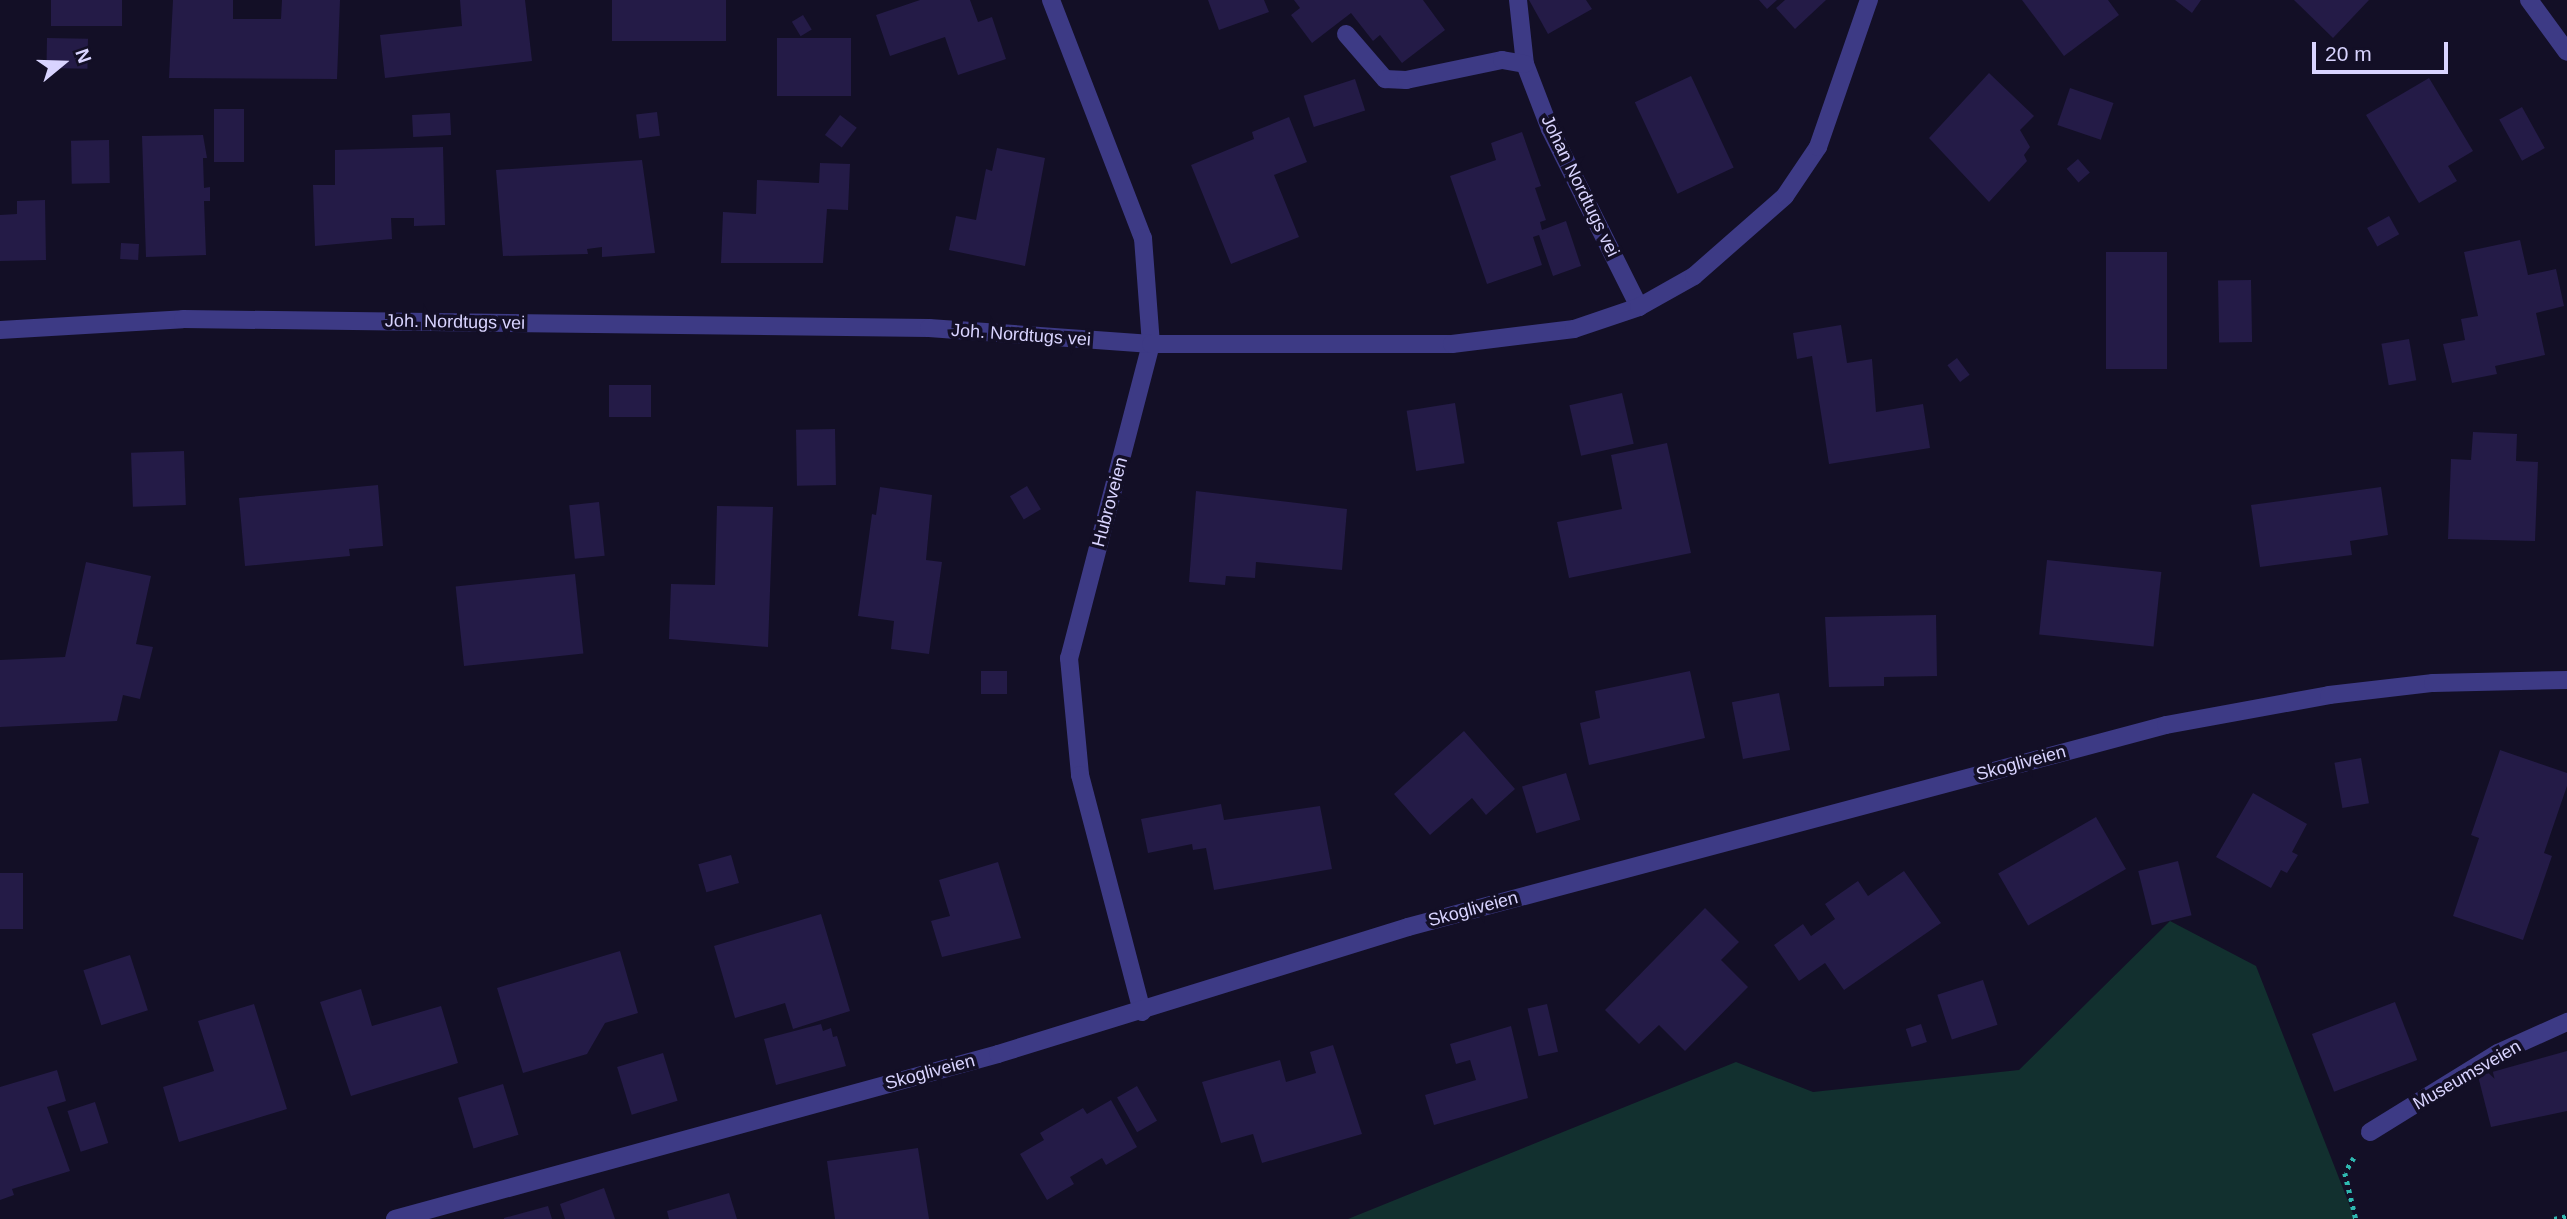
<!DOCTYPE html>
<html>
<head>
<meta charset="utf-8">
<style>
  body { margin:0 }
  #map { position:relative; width:2567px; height:1219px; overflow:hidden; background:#130f26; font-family:Arial,sans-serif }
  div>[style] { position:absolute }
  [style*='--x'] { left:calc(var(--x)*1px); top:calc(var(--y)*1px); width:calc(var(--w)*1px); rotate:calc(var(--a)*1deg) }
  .green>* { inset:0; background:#12302f }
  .building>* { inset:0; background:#241b47; transform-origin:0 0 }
  .path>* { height:4.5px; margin-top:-2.25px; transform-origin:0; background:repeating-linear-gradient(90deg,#2fb8b0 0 3.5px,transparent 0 8.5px) }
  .service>* { height:18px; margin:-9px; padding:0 9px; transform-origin:9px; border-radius:9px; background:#3d3a85 }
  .minor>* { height:18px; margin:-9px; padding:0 9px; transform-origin:9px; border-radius:9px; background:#3d3a85 }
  span { translate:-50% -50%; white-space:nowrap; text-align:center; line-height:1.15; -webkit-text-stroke:7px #130f26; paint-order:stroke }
  .street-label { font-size:18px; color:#d9d4ff }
  .north { position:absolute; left:28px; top:28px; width:70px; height:70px; -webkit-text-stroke:5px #130f26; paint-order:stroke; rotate:71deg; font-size:19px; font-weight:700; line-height:28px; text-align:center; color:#d9d4ff }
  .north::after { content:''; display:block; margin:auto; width:24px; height:32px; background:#d9d4ff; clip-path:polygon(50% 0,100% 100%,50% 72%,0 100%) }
  .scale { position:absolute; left:2312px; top:42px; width:136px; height:32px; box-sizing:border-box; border:4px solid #d9d4ff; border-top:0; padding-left:9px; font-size:21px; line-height:24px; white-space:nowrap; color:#d9d4ff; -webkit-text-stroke:5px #130f26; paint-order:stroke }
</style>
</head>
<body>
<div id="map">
  <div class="green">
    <div style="clip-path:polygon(2170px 921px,2256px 966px,2355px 1219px,1348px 1219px,1736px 1062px,1813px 1092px,2019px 1070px)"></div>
  </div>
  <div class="building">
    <div style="left:51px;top:0;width:71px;height:26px"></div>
    <div style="clip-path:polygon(173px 0,233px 0,233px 19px,281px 19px,282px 0,340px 0,337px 79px,169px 78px)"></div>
    <div style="clip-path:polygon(460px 0,525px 0,532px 61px,385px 78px,380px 35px,462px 26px)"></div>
    <div style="left:612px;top:0;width:114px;height:41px"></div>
    <div style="clip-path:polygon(920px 0,970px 0,978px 22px,992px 17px,1006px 59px,958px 75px,945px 37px,890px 56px,876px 15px)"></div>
    <div style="clip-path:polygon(1208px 0,1264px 0,1269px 12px,1219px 30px)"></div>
    <div style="clip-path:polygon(1294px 0,1423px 0,1445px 30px,1402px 63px,1380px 35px,1373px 41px,1351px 13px,1312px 43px,1291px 15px,1300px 8px)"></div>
    <div style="clip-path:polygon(1529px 0,1586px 0,1592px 9px,1548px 34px)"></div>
    <div style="clip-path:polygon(1759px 0,1777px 0,1767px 9px)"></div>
    <div style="clip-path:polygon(1785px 0,1826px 0,1795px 29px,1776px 8px)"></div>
    <div style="clip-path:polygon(2022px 0,2108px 0,2119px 15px,2064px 56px)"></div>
    <div style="clip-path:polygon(2175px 0,2201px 0,2192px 13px)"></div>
    <div style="clip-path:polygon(2294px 0,2369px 0,2333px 38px)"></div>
    <div style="left:803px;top:15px;width:17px;height:13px;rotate:59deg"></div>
    <div style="left:47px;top:38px;width:41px;height:30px;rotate:1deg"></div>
    <div style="left:777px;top:38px;width:74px;height:58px"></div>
    <div style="clip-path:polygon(1989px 73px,2034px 116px,2020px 130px,2030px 147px,2024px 155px,2027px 161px,1989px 202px,1929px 138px)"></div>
    <div style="left:1691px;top:76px;width:101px;height:62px;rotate:65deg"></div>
    <div style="clip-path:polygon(2429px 78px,2473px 151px,2448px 166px,2457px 181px,2419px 203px,2366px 115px)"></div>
    <div style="left:1355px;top:79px;width:33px;height:54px;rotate:72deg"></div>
    <div style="left:2070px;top:88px;width:46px;height:39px;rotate:19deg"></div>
    <div style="left:2522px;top:107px;width:47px;height:26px;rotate:61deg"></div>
    <div style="left:214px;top:109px;width:30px;height:53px"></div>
    <div style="left:657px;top:112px;width:24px;height:21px;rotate:83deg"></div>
    <div style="left:450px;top:113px;width:22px;height:38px;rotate:87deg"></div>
    <div style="left:840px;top:115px;width:21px;height:25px;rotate:37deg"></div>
    <div style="clip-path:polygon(1289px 117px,1307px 162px,1274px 175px,1299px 237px,1231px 264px,1191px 165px,1254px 139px,1252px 132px)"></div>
    <div style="clip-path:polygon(1522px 132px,1541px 186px,1535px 188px,1546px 220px,1540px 222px,1542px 230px,1566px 221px,1581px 266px,1553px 276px,1539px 235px,1533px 237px,1542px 265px,1487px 284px,1450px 176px,1496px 160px,1491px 143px)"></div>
    <div style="clip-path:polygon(203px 135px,207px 158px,203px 158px,204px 188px,210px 187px,210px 201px,204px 201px,206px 255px,146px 257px,142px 136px)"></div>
    <div style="left:109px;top:140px;width:43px;height:38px;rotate:89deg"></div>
    <div style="clip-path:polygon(443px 147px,445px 225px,414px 226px,414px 218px,391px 218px,392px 239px,315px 246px,313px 185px,335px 185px,335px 150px)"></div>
    <div style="clip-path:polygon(997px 148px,1045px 158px,1025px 266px,949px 250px,956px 216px,976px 220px,986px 169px,992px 171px)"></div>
    <div style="left:2078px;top:159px;width:18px;height:15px;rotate:49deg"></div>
    <div style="clip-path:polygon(642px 160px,655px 253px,602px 257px,602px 247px,587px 249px,588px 254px,503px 256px,496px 170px)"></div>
    <div style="clip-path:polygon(820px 163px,850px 164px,848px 210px,827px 209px,823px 263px,721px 263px,723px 212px,756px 214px,757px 180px,819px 183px)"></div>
    <div style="clip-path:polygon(45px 200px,46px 260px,0 261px,0 215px,17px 214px,17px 201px)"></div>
    <div style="left:2389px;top:216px;width:21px;height:25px;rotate:61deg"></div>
    <div style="clip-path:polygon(2520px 240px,2528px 275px,2556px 269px,2564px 306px,2536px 313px,2545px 355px,2495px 366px,2497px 374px,2452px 383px,2443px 344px,2465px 340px,2461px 319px,2478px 316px,2464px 252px)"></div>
    <div style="left:121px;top:243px;width:18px;height:16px;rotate:3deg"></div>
    <div style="left:2167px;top:252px;width:117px;height:61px;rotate:90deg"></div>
    <div style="left:2251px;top:280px;width:62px;height:33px;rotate:89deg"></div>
    <div style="clip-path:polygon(1841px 325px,1847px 363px,1872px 359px,1876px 412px,1923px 404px,1930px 448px,1829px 464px,1812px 356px,1797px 359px,1793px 333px)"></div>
    <div style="left:2409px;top:339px;width:42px;height:28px;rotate:80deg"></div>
    <div style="left:1957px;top:358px;width:21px;height:12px;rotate:53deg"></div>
    <div style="left:609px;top:385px;width:42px;height:32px"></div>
    <div style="left:1622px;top:393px;width:52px;height:54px;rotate:77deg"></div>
    <div style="left:1455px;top:403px;width:61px;height:49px;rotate:81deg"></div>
    <div style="left:835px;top:429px;width:56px;height:39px;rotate:89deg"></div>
    <div style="clip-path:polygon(2473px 432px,2517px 434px,2516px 461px,2538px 462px,2535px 541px,2448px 539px,2451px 459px,2471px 460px)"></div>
    <div style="clip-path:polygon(1667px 443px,1691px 553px,1569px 578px,1557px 522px,1622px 509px,1611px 455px)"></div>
    <div style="left:184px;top:451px;width:54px;height:53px;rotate:88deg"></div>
    <div style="clip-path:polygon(378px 485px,383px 546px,349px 549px,350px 556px,245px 566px,239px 498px)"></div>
    <div style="left:1027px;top:486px;width:27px;height:20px;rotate:59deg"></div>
    <div style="clip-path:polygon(880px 487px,932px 495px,926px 560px,942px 562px,929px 654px,891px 649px,894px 621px,858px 616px,872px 514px,876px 515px)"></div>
    <div style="clip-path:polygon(2381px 487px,2388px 535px,2350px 541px,2352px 555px,2260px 567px,2251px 505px)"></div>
    <div style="clip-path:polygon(1196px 491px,1347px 509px,1342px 570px,1256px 562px,1255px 578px,1226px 576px,1225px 585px,1189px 582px)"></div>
    <div style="left:599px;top:502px;width:54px;height:30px;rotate:84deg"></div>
    <div style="clip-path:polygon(717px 506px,773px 507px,768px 647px,669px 639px,671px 584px,715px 585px)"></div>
    <div style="left:2047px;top:560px;width:115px;height:75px;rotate:6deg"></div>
    <div style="clip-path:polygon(86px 562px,151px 576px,136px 644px,153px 647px,140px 699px,123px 695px,117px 721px,0 727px,0 660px,65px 657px)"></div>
    <div style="left:575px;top:574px;width:80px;height:120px;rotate:84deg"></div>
    <div style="clip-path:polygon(1936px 615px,1937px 676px,1884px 677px,1884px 686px,1829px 687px,1825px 617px)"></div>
    <div style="left:981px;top:671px;width:26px;height:23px"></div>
    <div style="clip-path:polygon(1690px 671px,1705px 738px,1589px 765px,1580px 723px,1600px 718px,1595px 691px)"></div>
    <div style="left:1779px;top:693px;width:58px;height:48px;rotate:79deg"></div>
    <div style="clip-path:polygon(1464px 731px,1515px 789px,1486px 815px,1472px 798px,1430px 835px,1394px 794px)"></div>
    <div style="clip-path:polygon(2500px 750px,2567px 773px,2567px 786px,2544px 853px,2552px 856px,2523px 940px,2453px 916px,2479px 838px,2471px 835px)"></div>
    <div style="left:2361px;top:758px;width:46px;height:27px;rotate:80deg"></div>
    <div style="left:1566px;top:773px;width:49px;height:46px;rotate:73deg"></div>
    <div style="clip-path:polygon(2253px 793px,2307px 824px,2292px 852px,2298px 855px,2287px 873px,2281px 870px,2271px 888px,2216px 857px)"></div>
    <div style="clip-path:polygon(1221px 804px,1224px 820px,1320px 806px,1332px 869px,1214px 890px,1206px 848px,1193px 850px,1192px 844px,1148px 853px,1141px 819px)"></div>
    <div style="left:2096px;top:817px;width:60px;height:113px;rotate:60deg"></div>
    <div style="left:731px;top:855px;width:29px;height:34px;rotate:74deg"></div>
    <div style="left:2178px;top:861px;width:56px;height:41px;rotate:76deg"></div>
    <div style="clip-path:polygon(998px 862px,1021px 938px,942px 957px,931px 921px,950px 916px,939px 880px)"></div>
    <div style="clip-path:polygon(1904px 871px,1941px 923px,1844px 990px,1825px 963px,1799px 981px,1774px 945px,1803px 924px,1811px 936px,1835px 919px,1825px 904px,1858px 881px,1868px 896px)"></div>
    <div style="left:0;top:873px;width:23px;height:56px"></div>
    <div style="clip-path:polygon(1705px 908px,1739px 942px,1721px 960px,1748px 987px,1685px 1051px,1659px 1025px,1639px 1044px,1605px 1010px)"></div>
    <div style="clip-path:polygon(821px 914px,850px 1011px,793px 1029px,785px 1003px,735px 1018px,714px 946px)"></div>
    <div style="clip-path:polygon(620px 951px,638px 1013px,605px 1023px,587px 1054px,523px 1073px,497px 988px)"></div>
    <div style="left:130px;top:955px;width:58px;height:49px;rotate:72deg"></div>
    <div style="left:1983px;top:980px;width:47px;height:48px;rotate:72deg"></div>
    <div style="clip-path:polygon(361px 989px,372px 1026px,441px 1006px,458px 1063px,351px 1096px,320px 1002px)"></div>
    <div style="left:2395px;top:1002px;width:62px;height:89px;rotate:69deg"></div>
    <div style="clip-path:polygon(254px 1004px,287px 1109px,179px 1142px,163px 1087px,214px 1071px,198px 1021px)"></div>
    <div style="left:1547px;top:1004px;width:49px;height:20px;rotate:77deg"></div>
    <div style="clip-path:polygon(821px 1024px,823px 1031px,831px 1028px,833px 1037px,837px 1036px,846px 1066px,776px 1085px,764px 1039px)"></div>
    <div style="left:1921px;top:1024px;width:19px;height:16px;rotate:72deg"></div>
    <div style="clip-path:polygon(1511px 1026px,1528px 1098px,1434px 1125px,1425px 1095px,1476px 1080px,1470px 1060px,1456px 1064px,1450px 1044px)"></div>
    <div style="clip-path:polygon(1333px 1045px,1362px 1134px,1262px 1163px,1253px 1134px,1221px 1143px,1202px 1082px,1280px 1060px,1286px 1082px,1316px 1073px,1310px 1052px)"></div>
    <div style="clip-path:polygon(2567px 1051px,2567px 1111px,2491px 1127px,2478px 1076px)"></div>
    <div style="left:663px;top:1053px;width:50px;height:48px;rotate:73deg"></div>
    <div style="clip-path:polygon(57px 1070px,66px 1101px,47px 1107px,70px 1171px,12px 1189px,14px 1195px,0 1200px,0 1087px)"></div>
    <div style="left:503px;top:1084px;width:53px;height:47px;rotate:73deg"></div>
    <div style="left:1137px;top:1086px;width:40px;height:23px;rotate:60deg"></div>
    <div style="clip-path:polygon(1111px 1100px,1137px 1147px,1106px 1165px,1102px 1158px,1070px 1177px,1074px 1184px,1047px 1200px,1020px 1154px,1044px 1140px,1040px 1133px,1083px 1108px,1087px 1114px)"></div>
    <div style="left:95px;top:1102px;width:43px;height:29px;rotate:72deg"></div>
    <div style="clip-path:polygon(918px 1148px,929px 1219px,835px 1219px,827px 1161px)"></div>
    <div style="clip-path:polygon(604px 1188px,615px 1219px,565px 1219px,560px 1204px)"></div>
    <div style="clip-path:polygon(729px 1193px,737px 1219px,669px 1219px,667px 1211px)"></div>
    <div style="clip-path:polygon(548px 1206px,552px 1219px,504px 1219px,504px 1218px)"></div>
  </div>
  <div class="path">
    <div style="--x:2354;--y:1158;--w:17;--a:121"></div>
    <div style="--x:2345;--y:1173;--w:47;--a:76.6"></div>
    <div style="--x:2554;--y:1219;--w:13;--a:-13"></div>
  </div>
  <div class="service">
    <div style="--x:1518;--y:0;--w:64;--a:83.8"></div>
    <div style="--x:1525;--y:64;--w:70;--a:69"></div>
    <div style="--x:1550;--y:129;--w:199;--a:63.4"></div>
    <div style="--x:1346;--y:34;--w:60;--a:49.1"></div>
    <div style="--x:1385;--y:79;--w:21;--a:3"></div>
    <div style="--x:1406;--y:80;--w:98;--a:-11.8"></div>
    <div style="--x:1502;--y:60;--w:23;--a:10"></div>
  </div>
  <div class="minor">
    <div style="--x:1051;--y:0;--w:255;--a:68.9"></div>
    <div style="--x:1143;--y:238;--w:106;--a:85.7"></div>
    <div style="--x:1151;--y:344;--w:325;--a:104.6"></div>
    <div style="--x:1069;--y:658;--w:118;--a:84.6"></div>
    <div style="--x:1080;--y:775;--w:245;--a:75.3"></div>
    <div style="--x:2529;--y:0;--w:64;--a:53.8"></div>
    <div style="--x:0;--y:330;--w:183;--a:-3.4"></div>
    <div style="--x:183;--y:319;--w:746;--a:0.69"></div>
    <div style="--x:929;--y:328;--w:223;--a:4.1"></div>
    <div style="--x:1151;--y:344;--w:301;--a:0"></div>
    <div style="--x:1452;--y:344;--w:123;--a:-7"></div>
    <div style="--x:1574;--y:329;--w:69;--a:-18.7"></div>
    <div style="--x:1639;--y:307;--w:63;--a:-29.4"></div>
    <div style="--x:1694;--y:276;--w:121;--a:-41.3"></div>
    <div style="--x:1785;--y:196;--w:59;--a:-56"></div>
    <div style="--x:1818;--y:147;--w:156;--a:-70.9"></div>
    <div style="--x:2370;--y:1132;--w:150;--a:-31.7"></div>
    <div style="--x:2498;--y:1053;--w:76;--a:-24.2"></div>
    <div style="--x:395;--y:1219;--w:625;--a:-15.3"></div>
    <div style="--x:998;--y:1054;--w:429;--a:-17.2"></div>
    <div style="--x:1408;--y:927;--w:784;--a:-14.92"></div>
    <div style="--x:2166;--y:725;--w:166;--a:-10.4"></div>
    <div style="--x:2329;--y:695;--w:105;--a:-6.6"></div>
    <div style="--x:2433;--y:683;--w:134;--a:-1.3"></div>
  </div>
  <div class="street-label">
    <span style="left:1580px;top:186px;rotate:64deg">Johan Nordtugs vei</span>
    <span style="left:455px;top:322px;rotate:1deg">Joh. Nordtugs vei</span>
    <span style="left:1021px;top:335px;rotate:4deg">Joh. Nordtugs vei</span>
    <span style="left:1110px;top:502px;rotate:-75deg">Hubroveien</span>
    <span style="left:2021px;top:763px;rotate:-15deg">Skogliveien</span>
    <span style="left:1473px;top:909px;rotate:-15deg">Skogliveien</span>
    <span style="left:930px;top:1072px;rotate:-15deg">Skogliveien</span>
    <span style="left:2467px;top:1075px;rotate:-30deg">Museumsveien</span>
  </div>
  <div class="north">N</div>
  <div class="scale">20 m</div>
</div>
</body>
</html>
